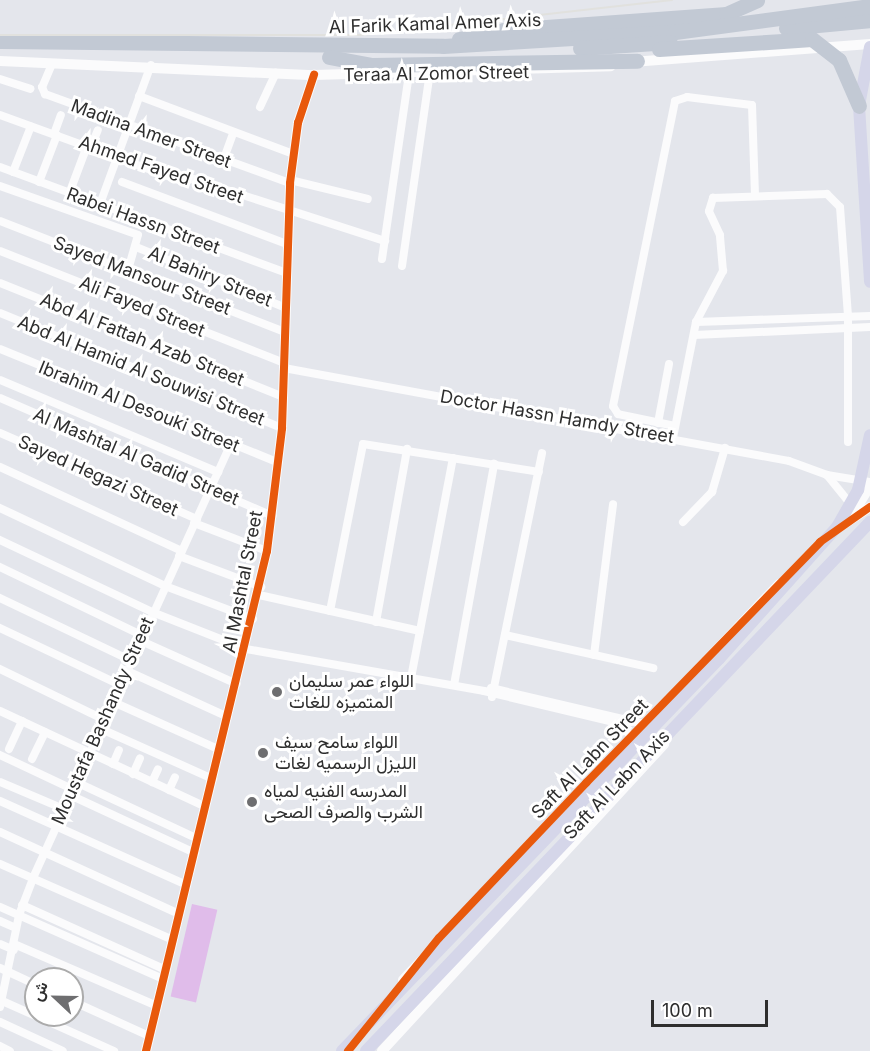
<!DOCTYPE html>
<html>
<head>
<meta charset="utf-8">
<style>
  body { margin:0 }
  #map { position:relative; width:870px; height:1051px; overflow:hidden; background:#e4e6ec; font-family:Inter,Vazirmatn,sans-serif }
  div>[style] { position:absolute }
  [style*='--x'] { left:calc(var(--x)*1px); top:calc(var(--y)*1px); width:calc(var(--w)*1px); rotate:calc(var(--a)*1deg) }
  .green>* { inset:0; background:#e0bcea; transform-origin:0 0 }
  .minor>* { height:8px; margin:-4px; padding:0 4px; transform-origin:4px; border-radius:4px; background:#fbfbfc }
  .tertiary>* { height:10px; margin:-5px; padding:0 5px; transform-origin:5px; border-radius:5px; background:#fbfbfc }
  .secondary>* { height:10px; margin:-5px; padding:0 5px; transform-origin:5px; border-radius:5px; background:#fbfbfc }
  .primary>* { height:12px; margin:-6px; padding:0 6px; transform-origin:6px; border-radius:6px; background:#d5d6e9 }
  .motorway>* { height:15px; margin:-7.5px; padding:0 7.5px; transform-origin:7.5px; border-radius:7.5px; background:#c2c9d4 }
  .rail>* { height:2px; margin:-1px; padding:0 1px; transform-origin:1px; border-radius:1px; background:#e1e1de }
  .cycleway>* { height:8px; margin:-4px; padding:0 4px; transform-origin:4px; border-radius:4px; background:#e8590c }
  .dots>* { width:16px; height:16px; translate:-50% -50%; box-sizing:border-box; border:3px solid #fff; border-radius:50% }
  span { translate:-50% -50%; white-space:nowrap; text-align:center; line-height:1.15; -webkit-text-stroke:6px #fff; paint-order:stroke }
  .street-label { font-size:18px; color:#2e2e2e }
  .poi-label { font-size:18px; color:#2e2e2e }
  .left { translate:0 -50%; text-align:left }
  .north { position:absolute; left:24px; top:967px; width:60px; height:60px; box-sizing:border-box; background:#fff; border:2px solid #ababab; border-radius:50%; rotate:292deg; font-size:16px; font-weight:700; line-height:24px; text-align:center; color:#2e2e2e }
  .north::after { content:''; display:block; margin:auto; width:21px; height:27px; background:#6e6e70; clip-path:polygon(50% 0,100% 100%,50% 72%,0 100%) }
  .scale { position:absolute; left:651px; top:1000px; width:117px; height:27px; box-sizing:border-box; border:3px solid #2e2e2e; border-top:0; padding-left:8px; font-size:18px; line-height:21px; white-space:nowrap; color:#2e2e2e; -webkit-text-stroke:4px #fff; paint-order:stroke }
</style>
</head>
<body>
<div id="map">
  <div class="green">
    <div style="left:192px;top:904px;width:26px;height:95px;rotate:13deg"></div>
  </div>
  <div class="minor">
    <div style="--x:52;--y:64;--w:25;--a:113"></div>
    <div style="--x:42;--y:87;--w:8;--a:67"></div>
    <div style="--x:45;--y:94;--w:261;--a:20"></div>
    <div style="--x:0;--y:79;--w:32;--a:18"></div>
    <div style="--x:139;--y:96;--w:165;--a:20.6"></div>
    <div style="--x:260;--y:107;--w:38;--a:-65"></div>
    <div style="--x:0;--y:115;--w:193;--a:20"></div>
    <div style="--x:181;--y:181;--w:12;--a:-9"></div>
    <div style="--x:193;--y:179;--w:202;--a:17.9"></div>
    <div style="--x:54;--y:134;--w:20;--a:-70"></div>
    <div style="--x:91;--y:147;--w:18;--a:-68"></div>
    <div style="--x:223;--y:161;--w:30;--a:-70"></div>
    <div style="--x:0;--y:167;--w:305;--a:20.3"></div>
    <div style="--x:13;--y:172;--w:49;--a:-68.6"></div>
    <div style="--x:290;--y:180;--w:80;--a:13.7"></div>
    <div style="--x:39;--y:182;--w:50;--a:-69"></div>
    <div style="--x:122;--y:182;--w:176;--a:20.6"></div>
    <div style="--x:0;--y:186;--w:146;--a:19.5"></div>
    <div style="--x:138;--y:235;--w:36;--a:106"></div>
    <div style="--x:69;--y:194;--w:51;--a:-69.4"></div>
    <div style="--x:100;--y:204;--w:148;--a:-69.9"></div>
    <div style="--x:0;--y:221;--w:305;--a:21.3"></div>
    <div style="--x:136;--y:247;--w:160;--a:22.1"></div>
    <div style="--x:0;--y:251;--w:305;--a:21.5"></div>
    <div style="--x:382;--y:259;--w:188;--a:-81.7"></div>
    <div style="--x:402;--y:266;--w:196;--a:-81.8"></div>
    <div style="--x:0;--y:283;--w:305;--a:21.9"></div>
    <div style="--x:0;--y:313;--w:305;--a:22.2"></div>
    <div style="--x:696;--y:322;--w:174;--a:-2"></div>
    <div style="--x:694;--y:335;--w:176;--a:-2.6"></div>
    <div style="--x:0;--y:349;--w:301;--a:22.2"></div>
    <div style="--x:284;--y:368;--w:513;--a:10.43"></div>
    <div style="--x:789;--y:461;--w:40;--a:20.2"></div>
    <div style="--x:827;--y:475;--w:38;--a:51"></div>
    <div style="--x:0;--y:380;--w:237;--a:22.9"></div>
    <div style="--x:0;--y:398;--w:297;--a:23.4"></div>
    <div style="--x:658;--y:423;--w:60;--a:-79.4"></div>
    <div style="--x:675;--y:426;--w:58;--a:-168.1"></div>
    <div style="--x:618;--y:414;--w:9;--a:-122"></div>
    <div style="--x:613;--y:406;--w:311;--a:-78.5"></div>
    <div style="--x:675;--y:101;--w:13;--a:-18"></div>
    <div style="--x:687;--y:97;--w:65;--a:7"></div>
    <div style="--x:752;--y:105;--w:90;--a:88.1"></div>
    <div style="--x:0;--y:433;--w:215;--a:23.6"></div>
    <div style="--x:673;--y:438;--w:118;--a:-78.8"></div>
    <div style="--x:696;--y:322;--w:58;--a:-62.1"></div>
    <div style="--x:723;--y:271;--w:36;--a:-95"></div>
    <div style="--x:720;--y:235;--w:26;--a:-115"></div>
    <div style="--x:709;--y:211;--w:14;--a:-73"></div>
    <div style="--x:713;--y:198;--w:114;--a:-2"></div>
    <div style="--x:827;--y:194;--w:18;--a:45"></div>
    <div style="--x:840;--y:207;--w:110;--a:85.8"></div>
    <div style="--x:848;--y:317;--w:125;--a:90"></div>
    <div style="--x:0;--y:467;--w:200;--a:24.8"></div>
    <div style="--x:827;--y:475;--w:44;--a:9.2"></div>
    <div style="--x:0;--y:508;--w:183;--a:25.3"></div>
    <div style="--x:165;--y:586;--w:94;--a:20.6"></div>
    <div style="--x:683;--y:522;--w:42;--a:-46"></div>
    <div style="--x:712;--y:492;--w:46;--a:-73.5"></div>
    <div style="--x:194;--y:523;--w:78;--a:21"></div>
    <div style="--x:0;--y:540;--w:168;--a:25.3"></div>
    <div style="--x:152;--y:612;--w:101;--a:21.5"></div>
    <div style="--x:246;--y:649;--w:242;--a:10"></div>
    <div style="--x:484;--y:691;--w:141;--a:13.5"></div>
    <div style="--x:621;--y:724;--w:16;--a:52"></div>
    <div style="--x:179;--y:556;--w:88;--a:20.7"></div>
    <div style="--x:0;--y:567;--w:157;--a:25.7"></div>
    <div style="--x:259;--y:595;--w:165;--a:12.6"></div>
    <div style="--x:0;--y:598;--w:144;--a:25.5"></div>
    <div style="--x:330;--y:611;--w:170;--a:-78.8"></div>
    <div style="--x:363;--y:444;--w:178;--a:9"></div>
    <div style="--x:376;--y:622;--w:176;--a:-79.8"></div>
    <div style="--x:0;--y:628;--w:131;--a:25.4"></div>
    <div style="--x:505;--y:635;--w:152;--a:12.6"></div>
    <div style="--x:139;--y:640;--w:107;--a:24.2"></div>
    <div style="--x:594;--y:655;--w:152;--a:-82.8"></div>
    <div style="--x:0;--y:669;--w:114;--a:25.9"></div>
    <div style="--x:125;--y:670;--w:113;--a:24.5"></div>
    <div style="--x:411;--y:678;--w:224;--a:-79.2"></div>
    <div style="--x:454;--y:685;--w:225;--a:-79.7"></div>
    <div style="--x:491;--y:688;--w:158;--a:13.2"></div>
    <div style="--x:492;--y:697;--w:249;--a:-78.4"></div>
    <div style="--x:111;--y:701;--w:120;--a:24.2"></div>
    <div style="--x:0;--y:711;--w:227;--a:25"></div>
    <div style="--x:99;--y:728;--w:125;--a:24.1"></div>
    <div style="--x:9;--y:749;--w:31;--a:-65"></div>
    <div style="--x:0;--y:755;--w:80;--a:25.3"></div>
    <div style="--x:32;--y:759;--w:30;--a:-64"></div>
    <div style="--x:113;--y:764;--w:15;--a:-67"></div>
    <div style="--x:133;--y:774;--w:17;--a:-66"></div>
    <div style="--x:0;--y:782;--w:69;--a:22.9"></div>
    <div style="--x:76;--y:782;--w:135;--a:25"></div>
    <div style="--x:152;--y:782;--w:14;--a:-65"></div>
    <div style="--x:169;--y:790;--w:14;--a:-65"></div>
    <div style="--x:70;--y:795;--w:138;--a:24.9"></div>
    <div style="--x:0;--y:801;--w:205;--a:24.2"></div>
    <div style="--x:0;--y:832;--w:197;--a:24.6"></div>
    <div style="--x:0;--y:864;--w:189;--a:23.7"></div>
    <div style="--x:22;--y:905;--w:158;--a:24.3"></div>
    <div style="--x:0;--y:907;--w:178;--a:23.8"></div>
    <div style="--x:0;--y:921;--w:17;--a:24"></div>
    <div style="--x:0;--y:944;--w:15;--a:23"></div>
    <div style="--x:14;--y:944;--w:156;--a:23.4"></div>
    <div style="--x:0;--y:968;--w:40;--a:25"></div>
    <div style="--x:0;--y:1000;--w:125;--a:24.1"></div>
    <div style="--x:72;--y:1001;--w:85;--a:24.4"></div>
    <div style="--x:0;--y:1007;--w:94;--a:-78.3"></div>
    <div style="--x:19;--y:915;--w:40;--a:-69"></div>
    <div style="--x:33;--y:878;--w:477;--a:-65.5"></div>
    <div style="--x:0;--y:1022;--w:69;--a:24.7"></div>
    <div style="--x:0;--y:1046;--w:11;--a:27"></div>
  </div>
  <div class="tertiary">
    <div style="--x:853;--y:514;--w:33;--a:-59"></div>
    <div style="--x:835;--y:530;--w:42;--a:-33.3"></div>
    <div style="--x:403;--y:980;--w:546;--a:-46.48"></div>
    <div style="--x:146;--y:1051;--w:514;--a:-76.4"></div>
    <div style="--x:267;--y:551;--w:124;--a:-83"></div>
    <div style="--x:282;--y:428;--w:245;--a:-88.1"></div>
    <div style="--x:290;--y:183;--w:61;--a:-82.4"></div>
    <div style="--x:298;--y:123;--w:51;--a:-71.6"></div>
    <div style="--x:382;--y:1051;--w:417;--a:-47.4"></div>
  </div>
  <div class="secondary">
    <div style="--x:0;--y:61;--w:314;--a:2.6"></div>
    <div style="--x:314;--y:75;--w:297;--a:-1.7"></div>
    <div style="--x:632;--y:62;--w:239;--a:-4.3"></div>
  </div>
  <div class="primary">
    <div style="--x:870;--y:47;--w:60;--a:100.6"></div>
    <div style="--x:859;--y:106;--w:176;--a:86.4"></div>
    <div style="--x:342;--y:1051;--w:544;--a:-46.12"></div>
    <div style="--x:719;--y:659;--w:177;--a:-48.2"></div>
    <div style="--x:837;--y:527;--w:43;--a:-60.4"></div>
    <div style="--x:858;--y:490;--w:56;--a:-77.7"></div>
    <div style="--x:366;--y:1051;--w:731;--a:-46.39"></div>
  </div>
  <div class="motorway">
    <div style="--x:786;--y:28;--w:84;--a:-5.4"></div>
    <div style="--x:459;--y:39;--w:46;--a:-11.3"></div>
    <div style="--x:504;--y:30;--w:223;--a:-4.1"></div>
    <div style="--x:726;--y:14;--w:34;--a:-24"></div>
    <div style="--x:0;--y:41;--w:443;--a:0.6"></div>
    <div style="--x:443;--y:46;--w:232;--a:-3.5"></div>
    <div style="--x:675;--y:32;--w:197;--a:-7.6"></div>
    <div style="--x:580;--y:48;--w:90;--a:-3.8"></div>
    <div style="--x:659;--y:49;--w:153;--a:-3.7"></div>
    <div style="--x:812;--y:39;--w:34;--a:38"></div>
    <div style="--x:839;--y:60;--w:50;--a:66.5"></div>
    <div style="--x:329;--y:57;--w:44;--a:10.5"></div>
    <div style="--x:372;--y:65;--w:265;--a:-0.9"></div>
  </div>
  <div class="rail">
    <div style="--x:0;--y:35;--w:360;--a:0"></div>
    <div style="--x:360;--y:35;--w:314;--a:-6.4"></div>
  </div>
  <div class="cycleway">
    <div style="--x:146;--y:1051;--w:514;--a:-76.4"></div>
    <div style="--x:267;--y:551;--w:124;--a:-83"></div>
    <div style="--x:282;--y:428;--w:245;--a:-88.1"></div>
    <div style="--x:290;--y:183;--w:61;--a:-82.4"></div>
    <div style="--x:298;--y:123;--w:51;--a:-71.6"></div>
    <div style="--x:348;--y:1051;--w:145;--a:-51.2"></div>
    <div style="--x:439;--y:938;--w:214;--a:-46.5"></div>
    <div style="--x:586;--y:783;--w:336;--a:-45.8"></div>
    <div style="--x:820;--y:542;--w:61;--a:-35"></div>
  </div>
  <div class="dots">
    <div style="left:277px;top:692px;background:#6e6e70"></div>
    <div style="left:263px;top:753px;background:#6e6e70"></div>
    <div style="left:252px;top:802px;background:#6e6e70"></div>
  </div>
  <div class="street-label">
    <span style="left:435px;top:24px;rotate:-2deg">Al Farik Kamal Amer Axis</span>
    <span style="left:436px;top:74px;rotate:-1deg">Teraa Al Zomor Street</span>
    <span style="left:151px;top:134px;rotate:20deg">Madina Amer Street</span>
    <span style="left:161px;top:170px;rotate:19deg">Ahmed Fayed Street</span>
    <span style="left:143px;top:221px;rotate:20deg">Rabei Hassn Street</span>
    <span style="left:142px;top:276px;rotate:21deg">Sayed Mansour Street</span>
    <span style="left:210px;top:277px;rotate:22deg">Al Bahiry Street</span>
    <span style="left:142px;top:307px;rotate:22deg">Ali Fayed Street</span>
    <span style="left:142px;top:340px;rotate:22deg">Abd Al Fattah Azab Street</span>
    <span style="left:141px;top:371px;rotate:22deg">Abd Al Hamid Al Souwisi Street</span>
    <span style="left:139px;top:407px;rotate:22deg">Ibrahim Al Desouki Street</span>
    <span style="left:557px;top:417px;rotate:10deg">Doctor Hassn Hamdy Street</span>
    <span style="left:136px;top:457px;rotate:23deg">Al Mashtal Al Gadid Street</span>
    <span style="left:98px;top:476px;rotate:24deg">Sayed Hegazi Street</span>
    <span style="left:243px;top:582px;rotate:-79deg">Al Mashtal Street</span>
    <span style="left:103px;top:721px;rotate:-66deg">Moustafa Bashandy Street</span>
    <span style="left:590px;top:759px;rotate:-46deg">Saft Al Labn Street</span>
    <span style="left:617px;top:785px;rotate:-46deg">Saft Al Labn Axis</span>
  </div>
  <div class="poi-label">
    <span class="left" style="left:289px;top:692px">اللواء عمر سليمان<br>المتميزه للغات</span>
    <span class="left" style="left:275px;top:753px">اللواء سامح سيف<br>الليزل الرسميه لغات</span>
    <span class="left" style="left:264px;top:802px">المدرسه الفنيه لمياه<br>الشرب والصرف الصحى</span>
  </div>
  <div class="north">ش</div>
  <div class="scale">100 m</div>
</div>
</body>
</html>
